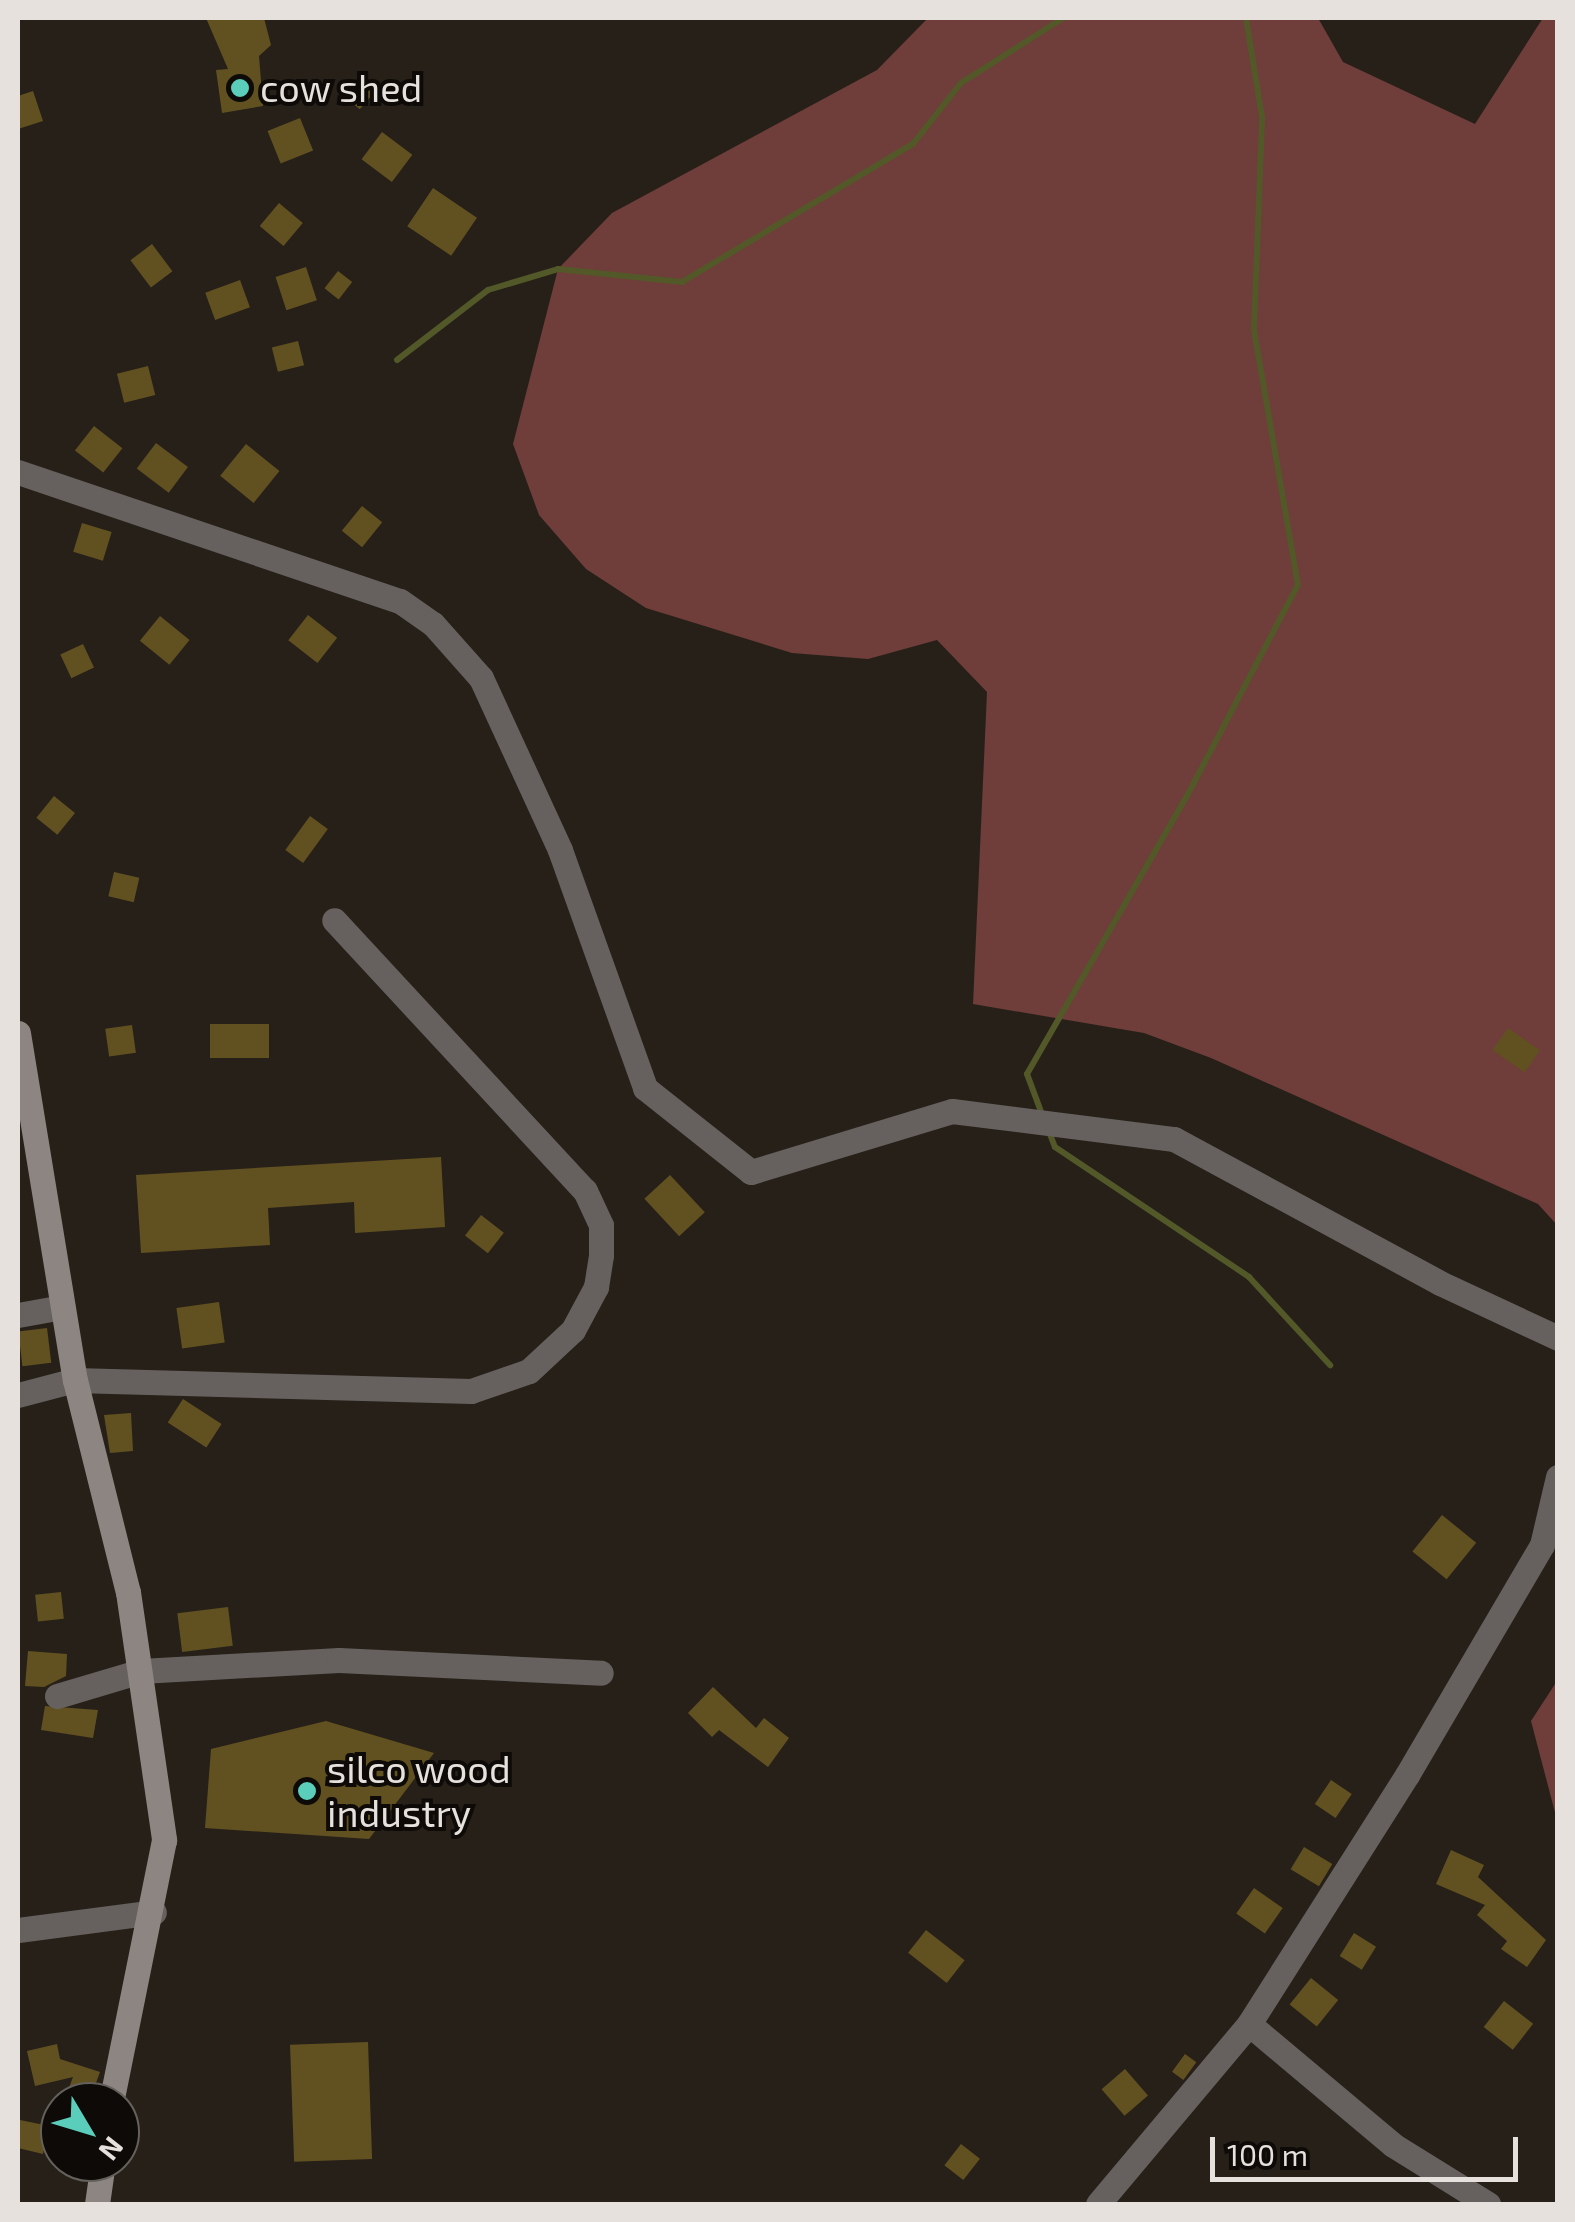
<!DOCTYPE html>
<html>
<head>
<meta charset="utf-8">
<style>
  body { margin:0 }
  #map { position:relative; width:1575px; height:2222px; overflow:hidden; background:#272019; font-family:"Exo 2",sans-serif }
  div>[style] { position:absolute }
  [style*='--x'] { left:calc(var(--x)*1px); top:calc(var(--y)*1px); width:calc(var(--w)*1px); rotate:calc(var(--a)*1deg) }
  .forest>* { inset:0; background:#6f3d3a }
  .stream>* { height:6px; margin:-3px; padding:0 3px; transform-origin:3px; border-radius:3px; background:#535828 }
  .building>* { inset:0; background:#615120; transform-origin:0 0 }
  .minor>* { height:25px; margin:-12.5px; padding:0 12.5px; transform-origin:12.5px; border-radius:12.5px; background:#66615e }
  .secondary>* { height:25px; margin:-12.5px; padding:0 12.5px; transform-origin:12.5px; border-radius:12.5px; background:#8d8581 }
  .dots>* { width:28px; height:28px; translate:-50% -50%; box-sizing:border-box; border:5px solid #0d0a07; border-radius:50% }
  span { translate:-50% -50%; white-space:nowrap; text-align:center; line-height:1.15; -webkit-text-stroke:8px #0d0a07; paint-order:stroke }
  .poi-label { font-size:38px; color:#e6e1dc }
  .left { translate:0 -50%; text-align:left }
  .frame { position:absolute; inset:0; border:20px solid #e6e1dc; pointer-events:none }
  .north { position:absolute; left:40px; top:2082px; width:100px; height:100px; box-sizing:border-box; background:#0d0a07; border:2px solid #64605c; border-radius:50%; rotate:128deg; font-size:28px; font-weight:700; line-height:40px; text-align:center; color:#e6e1dc }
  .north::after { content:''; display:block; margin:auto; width:35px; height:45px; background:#5bcebb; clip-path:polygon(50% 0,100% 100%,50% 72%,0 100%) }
  .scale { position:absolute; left:1210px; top:2137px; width:308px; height:45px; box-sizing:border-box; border:5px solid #e6e1dc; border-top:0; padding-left:12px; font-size:30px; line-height:35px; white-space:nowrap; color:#e6e1dc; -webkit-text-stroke:8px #0d0a07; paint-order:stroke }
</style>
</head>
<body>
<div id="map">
  <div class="forest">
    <div style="clip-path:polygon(928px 18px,1318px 18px,1343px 62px,1475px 124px,1543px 18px,1557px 18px,1557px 1225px,1538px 1204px,1211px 1058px,1144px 1033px,973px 1004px,987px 692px,937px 640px,868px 659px,792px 653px,646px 608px,586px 569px,539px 515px,513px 444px,558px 269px,612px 213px,877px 70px)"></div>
    <div style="clip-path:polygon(1557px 1681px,1557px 1820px,1531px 1721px)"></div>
  </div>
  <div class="stream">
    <div style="--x:397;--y:360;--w:115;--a:-37.6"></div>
    <div style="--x:488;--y:290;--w:73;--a:-16.7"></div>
    <div style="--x:558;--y:269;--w:125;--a:6"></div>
    <div style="--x:682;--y:282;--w:269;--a:-30.9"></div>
    <div style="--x:913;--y:144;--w:78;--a:-51.8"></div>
    <div style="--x:961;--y:83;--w:121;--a:-32.5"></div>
    <div style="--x:1043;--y:1117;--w:46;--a:-110.4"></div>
    <div style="--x:1027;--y:1074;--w:321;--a:-60.1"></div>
    <div style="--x:1187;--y:796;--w:238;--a:-62.3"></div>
    <div style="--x:1298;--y:585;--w:260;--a:-99.8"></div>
    <div style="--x:1254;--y:329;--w:212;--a:-87.8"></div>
    <div style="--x:1262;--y:117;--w:100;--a:-99.2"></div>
    <div style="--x:1048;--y:1129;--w:19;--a:69"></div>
    <div style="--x:1055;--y:1147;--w:234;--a:33.8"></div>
    <div style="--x:1249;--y:1277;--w:120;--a:47.4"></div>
  </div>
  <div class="building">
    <div style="clip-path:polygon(206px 18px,264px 18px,271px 45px,259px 56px,263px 106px,222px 113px,216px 70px,228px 69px)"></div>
    <div style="left:363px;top:75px;width:20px;height:28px;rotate:41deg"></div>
    <div style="clip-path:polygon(33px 91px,43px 121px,18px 129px,18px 96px)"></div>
    <div style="left:300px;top:118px;width:35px;height:35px;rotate:68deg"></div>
    <div style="left:382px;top:132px;width:38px;height:34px;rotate:37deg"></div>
    <div style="left:433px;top:188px;width:53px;height:46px;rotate:34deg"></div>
    <div style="left:279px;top:203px;width:31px;height:30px;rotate:40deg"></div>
    <div style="left:152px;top:244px;width:34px;height:27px;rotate:53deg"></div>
    <div style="left:306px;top:267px;width:35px;height:32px;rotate:72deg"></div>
    <div style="left:338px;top:271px;width:18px;height:22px;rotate:38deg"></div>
    <div style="left:240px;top:280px;width:29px;height:37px;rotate:70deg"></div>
    <div style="left:298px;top:341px;width:25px;height:27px;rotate:76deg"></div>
    <div style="left:148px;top:366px;width:30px;height:32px;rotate:76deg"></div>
    <div style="left:94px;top:426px;width:36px;height:31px;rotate:38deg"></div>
    <div style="left:156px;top:443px;width:40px;height:32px;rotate:37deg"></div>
    <div style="left:246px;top:444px;width:43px;height:41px;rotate:39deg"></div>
    <div style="left:362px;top:506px;width:26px;height:32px;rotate:39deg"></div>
    <div style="left:82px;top:523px;width:31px;height:30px;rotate:17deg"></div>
    <div style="left:308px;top:615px;width:37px;height:32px;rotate:38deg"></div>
    <div style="left:160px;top:616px;width:38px;height:32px;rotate:39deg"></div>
    <div style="left:83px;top:644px;width:26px;height:25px;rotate:65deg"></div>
    <div style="left:54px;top:796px;width:27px;height:28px;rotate:39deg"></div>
    <div style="left:310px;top:816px;width:22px;height:42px;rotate:36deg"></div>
    <div style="left:114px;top:872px;width:26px;height:25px;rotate:13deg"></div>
    <div style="left:210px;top:1024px;width:59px;height:34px"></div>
    <div style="left:132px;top:1025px;width:28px;height:27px;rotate:82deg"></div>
    <div style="left:1508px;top:1028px;width:39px;height:27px;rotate:35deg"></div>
    <div style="clip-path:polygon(441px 1157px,445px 1227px,355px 1233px,354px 1202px,268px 1208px,270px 1245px,141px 1253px,136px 1175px)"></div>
    <div style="left:670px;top:1175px;width:51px;height:35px;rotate:47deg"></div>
    <div style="left:481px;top:1215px;width:29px;height:26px;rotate:38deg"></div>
    <div style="left:219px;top:1302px;width:41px;height:43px;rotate:82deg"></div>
    <div style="left:47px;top:1328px;width:35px;height:29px;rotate:83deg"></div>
    <div style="left:183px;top:1399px;width:46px;height:28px;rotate:33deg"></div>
    <div style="clip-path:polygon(131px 1413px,133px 1451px,110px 1453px,104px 1415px)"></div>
    <div style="left:1442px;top:1515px;width:44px;height:47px;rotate:39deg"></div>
    <div style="left:61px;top:1592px;width:27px;height:26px;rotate:84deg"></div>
    <div style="left:228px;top:1607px;width:39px;height:51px;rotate:83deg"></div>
    <div style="clip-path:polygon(28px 1651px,67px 1654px,66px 1676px,44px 1687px,25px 1686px)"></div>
    <div style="clip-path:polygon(713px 1687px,756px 1728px,764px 1718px,789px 1738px,768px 1767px,719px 1730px,712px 1737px,688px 1713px)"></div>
    <div style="clip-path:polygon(45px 1706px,98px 1710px,93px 1738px,41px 1730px)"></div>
    <div style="clip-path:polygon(326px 1721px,434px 1753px,369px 1839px,205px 1828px,211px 1749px)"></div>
    <div style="left:1331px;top:1780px;width:25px;height:29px;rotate:34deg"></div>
    <div style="left:1304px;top:1847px;width:33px;height:26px;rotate:31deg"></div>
    <div style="clip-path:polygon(1451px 1850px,1484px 1865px,1478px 1877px,1546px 1940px,1527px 1967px,1501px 1949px,1507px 1941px,1477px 1915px,1485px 1905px,1436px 1884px)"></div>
    <div style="left:1254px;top:1888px;width:35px;height:31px;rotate:35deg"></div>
    <div style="left:926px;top:1930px;width:49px;height:29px;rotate:38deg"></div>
    <div style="left:1354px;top:1933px;width:26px;height:27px;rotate:32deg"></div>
    <div style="left:1311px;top:1978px;width:35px;height:34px;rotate:39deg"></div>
    <div style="left:1504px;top:2001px;width:37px;height:33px;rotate:38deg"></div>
    <div style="left:368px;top:2042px;width:117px;height:78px;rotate:88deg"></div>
    <div style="clip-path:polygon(57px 2044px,60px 2059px,100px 2072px,89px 2102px,66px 2096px,73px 2077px,35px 2086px,27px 2051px)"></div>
    <div style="left:1185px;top:2054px;width:14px;height:22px;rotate:36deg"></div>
    <div style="left:1125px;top:2069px;width:35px;height:31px;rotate:49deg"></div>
    <div style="clip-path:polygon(20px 2120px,49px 2126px,43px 2154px,18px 2148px)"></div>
    <div style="left:961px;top:2144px;width:24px;height:27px;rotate:38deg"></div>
  </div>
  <div class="minor">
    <div style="--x:18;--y:472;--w:403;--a:18.7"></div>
    <div style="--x:400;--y:601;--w:40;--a:34.9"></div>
    <div style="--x:433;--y:624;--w:72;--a:48.4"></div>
    <div style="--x:481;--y:678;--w:189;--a:65.3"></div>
    <div style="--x:560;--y:850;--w:253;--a:70.3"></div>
    <div style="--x:645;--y:1088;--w:135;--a:38.4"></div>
    <div style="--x:751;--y:1172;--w:210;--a:-16.9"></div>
    <div style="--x:952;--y:1111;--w:224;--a:7.2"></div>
    <div style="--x:1174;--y:1139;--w:302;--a:28.4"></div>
    <div style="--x:1440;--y:1283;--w:130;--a:25"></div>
    <div style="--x:18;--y:1315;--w:45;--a:-10.3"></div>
    <div style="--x:18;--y:1395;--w:59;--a:-14.7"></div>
    <div style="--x:75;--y:1380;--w:396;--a:1.6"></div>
    <div style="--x:471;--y:1391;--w:61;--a:-19"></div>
    <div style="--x:529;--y:1371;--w:60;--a:-43"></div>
    <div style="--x:573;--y:1330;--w:49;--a:-61.9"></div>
    <div style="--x:596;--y:1287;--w:32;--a:-81"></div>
    <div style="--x:601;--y:1255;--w:30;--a:-90"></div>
    <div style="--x:601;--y:1225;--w:38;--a:-115"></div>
    <div style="--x:585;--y:1191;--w:369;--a:-132.8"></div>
    <div style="--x:57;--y:1696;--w:88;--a:-16.6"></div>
    <div style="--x:141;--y:1671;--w:198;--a:-3.2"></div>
    <div style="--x:339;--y:1660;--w:262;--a:2.8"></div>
    <div style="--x:18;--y:1930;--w:137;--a:-7.5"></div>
    <div style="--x:1249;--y:2024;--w:188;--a:40"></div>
    <div style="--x:1393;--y:2145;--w:112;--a:31.8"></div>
    <div style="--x:1098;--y:2204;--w:235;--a:-50"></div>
    <div style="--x:1249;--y:2024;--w:295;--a:-57.6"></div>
    <div style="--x:1407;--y:1775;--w:267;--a:-59.6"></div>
    <div style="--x:1542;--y:1545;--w:70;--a:-76.8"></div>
  </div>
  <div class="secondary">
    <div style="--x:18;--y:1033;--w:352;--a:80.7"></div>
    <div style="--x:75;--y:1380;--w:219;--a:76"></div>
    <div style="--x:128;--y:1592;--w:251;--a:81.7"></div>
    <div style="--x:164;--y:1840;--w:267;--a:101.4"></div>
    <div style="--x:97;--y:2204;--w:42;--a:-81.9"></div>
  </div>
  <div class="dots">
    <div style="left:240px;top:88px;background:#5bcebb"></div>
    <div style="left:307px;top:1791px;background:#5bcebb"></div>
  </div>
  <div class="poi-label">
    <span class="left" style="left:260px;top:88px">cow shed</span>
    <span class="left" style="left:327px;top:1791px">silco wood<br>industry</span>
  </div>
  <div class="frame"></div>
  <div class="north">N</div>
  <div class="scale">100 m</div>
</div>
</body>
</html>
